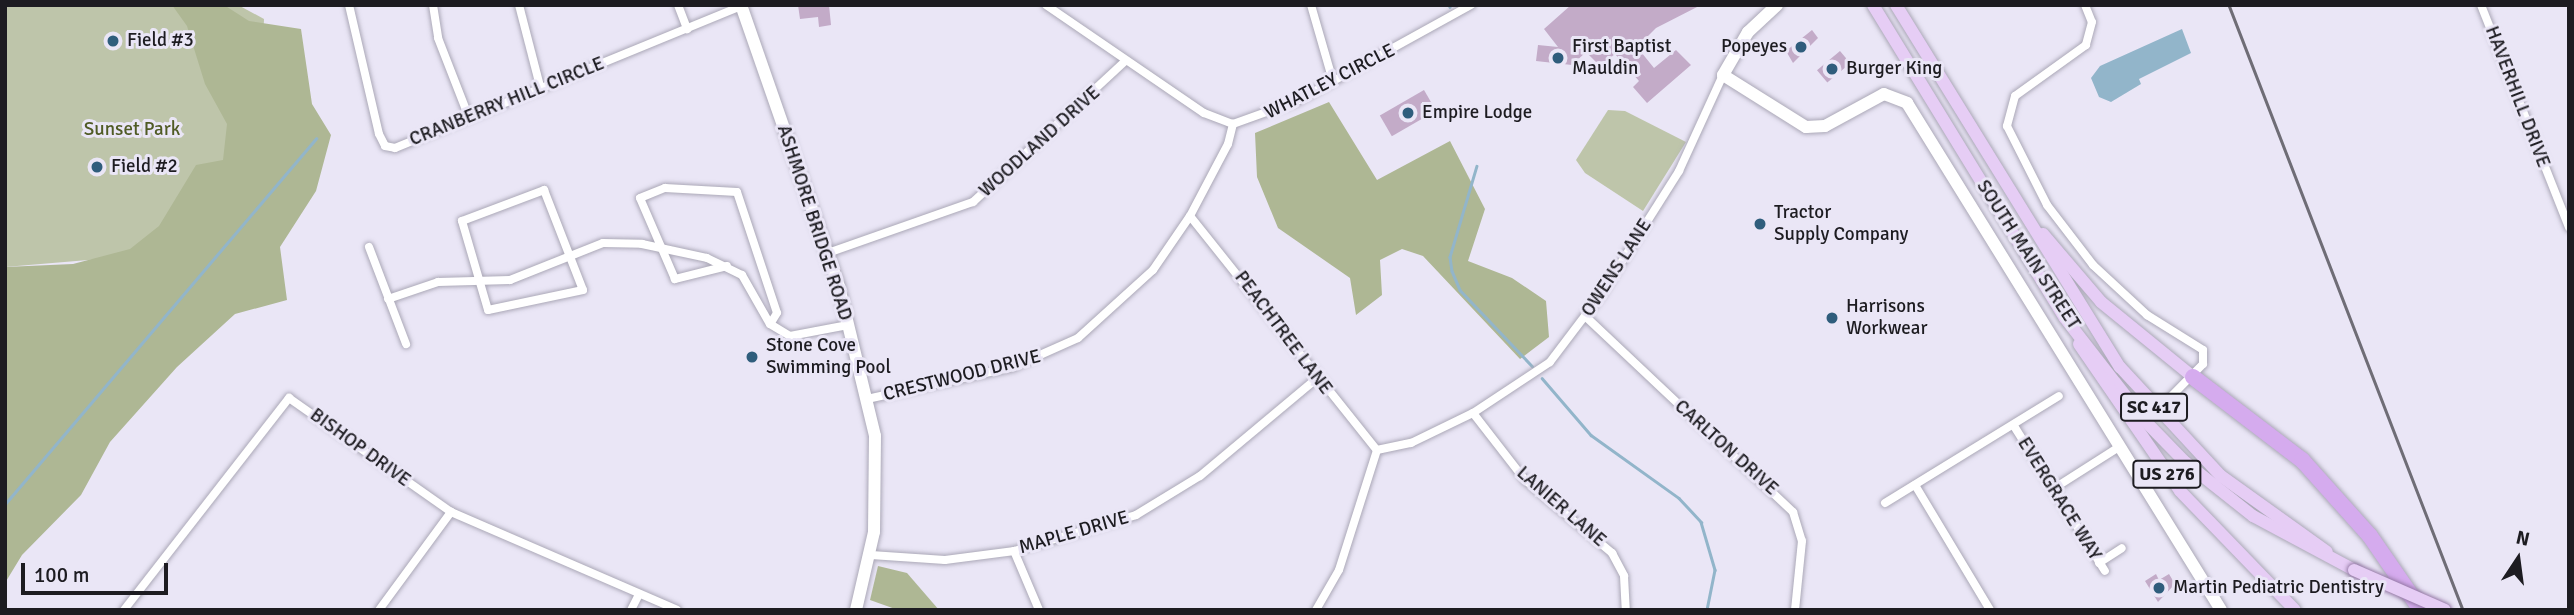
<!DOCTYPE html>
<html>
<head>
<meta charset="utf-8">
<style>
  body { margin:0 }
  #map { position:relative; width:2574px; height:615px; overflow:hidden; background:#eae6f6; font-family:Signika,sans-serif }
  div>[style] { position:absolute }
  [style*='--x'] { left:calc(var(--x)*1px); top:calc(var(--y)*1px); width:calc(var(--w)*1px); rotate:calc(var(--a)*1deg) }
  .green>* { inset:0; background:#bec5aa }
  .forest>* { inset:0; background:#aeb794 }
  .water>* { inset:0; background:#92b5ca }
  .stream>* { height:2.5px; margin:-1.25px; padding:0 1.25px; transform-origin:1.25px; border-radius:1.25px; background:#92b5ca }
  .building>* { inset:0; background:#c3abc8; transform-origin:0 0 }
  .roads { filter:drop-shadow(0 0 2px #aba8b7) drop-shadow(0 0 2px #aba8b7) }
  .street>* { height:8px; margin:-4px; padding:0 4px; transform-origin:4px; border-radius:4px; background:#fff }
  .secondary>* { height:12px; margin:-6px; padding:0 6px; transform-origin:6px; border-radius:6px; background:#fff }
  .primary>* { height:12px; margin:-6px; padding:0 6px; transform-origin:6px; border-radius:6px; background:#e6cdf5 }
  .highway>* { height:16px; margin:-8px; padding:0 8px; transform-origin:8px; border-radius:8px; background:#d5abee }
  .rail>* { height:2.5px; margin:-1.25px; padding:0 1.25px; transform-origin:1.25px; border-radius:1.25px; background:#6f6d76 }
  .bridges { filter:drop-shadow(0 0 2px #9579a6) drop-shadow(0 0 2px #9579a6) }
  .primary-bridge>* { height:12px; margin:-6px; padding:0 6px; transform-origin:6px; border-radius:6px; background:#e6cdf5 }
  .dots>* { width:19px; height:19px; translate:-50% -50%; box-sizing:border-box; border:4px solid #eae6f6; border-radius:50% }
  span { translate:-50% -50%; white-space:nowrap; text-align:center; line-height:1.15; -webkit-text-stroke:6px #eae6f6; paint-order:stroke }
  .shield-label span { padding:2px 5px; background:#eae6f6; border:2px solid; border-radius:5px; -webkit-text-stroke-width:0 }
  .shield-label { font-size:18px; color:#1d1c21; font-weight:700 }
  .poi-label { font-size:19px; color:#1d1c21 }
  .left { translate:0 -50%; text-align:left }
  .right { translate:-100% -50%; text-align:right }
  .street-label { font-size:19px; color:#1d1c21 }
  .park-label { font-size:19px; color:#505b25 }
  .frame { position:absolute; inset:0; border:7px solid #1d1c21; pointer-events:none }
  .north { position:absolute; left:2483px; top:524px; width:70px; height:70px; -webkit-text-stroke:5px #eae6f6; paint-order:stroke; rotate:13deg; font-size:19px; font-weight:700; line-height:28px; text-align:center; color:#1d1c21 }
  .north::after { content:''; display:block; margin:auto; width:24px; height:32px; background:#1d1c21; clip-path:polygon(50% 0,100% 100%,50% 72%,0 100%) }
  .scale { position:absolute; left:21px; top:563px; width:147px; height:32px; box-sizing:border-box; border:4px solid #1d1c21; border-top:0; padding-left:9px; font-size:21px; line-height:24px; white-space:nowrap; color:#1d1c21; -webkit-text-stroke:5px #eae6f6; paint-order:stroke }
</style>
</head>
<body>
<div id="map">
  <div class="green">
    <div style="clip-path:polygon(5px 5px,238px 5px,264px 19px,254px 246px,5px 267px)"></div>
    <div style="clip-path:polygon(1608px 110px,1625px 111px,1686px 142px,1643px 211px,1585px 173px,1576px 160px)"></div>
  </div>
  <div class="forest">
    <div style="clip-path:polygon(172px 5px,224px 5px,249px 21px,301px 29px,312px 104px,331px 135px,316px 191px,280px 247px,287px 300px,235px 314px,177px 367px,110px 442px,81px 495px,22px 555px,5px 583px,5px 267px,73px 264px,130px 249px,159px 226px,196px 165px,223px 160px,227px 124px,205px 84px,187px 26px)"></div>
    <div style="clip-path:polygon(1329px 102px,1377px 180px,1450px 141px,1485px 209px,1468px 261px,1512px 278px,1546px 301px,1549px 337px,1520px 359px,1423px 256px,1402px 249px,1380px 260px,1382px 295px,1356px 315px,1350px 278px,1278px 228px,1257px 177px,1255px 133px)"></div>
    <div style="clip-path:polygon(878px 566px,907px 573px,939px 610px,898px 610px,870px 600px)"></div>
  </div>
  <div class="water">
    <div style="clip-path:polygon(2182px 29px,2191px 53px,2139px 79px,2141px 84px,2111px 102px,2099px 97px,2091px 78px,2100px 66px)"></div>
  </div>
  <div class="stream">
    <div style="--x:1449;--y:5;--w:2;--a:63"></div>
    <div style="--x:1477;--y:166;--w:95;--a:106.5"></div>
    <div style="--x:1450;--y:257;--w:14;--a:82"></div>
    <div style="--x:1452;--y:271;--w:21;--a:67"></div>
    <div style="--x:1460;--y:290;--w:105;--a:46.5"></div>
    <div style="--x:1542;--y:378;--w:75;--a:49.3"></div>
    <div style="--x:1591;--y:435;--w:108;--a:35.6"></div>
    <div style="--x:1679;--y:498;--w:33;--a:47"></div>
    <div style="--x:1701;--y:522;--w:50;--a:73.7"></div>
    <div style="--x:1715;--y:570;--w:41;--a:101.3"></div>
    <div style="--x:5;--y:504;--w:480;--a:-49.6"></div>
  </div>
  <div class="building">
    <div style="clip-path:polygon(798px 5px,829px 5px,831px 25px,819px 27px,818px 17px,800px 19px)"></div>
    <div style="clip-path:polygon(1571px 5px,1701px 5px,1656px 28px,1637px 47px,1654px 68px,1676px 50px,1691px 65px,1647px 103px,1633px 87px,1639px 81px,1615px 54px,1600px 66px,1586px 52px,1572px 65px,1536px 61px,1538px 45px,1558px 47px,1544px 29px)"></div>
    <div style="clip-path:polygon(1812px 30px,1818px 38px,1793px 63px,1786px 51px)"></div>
    <div style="left:1840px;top:51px;width:16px;height:30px;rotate:50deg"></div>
    <div style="left:1424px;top:90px;width:24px;height:51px;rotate:60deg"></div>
    <div style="clip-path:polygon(2156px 574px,2159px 580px,2169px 574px,2175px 584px,2158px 602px,2145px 581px)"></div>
  </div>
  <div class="roads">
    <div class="street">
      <div style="--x:349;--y:5;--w:132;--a:76.9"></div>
      <div style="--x:379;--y:134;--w:13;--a:63"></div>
      <div style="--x:385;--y:146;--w:10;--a:11"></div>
      <div style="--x:395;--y:148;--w:374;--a:-22.3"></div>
      <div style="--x:433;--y:5;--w:33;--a:81"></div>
      <div style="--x:438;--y:38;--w:83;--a:68.7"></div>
      <div style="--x:519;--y:5;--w:84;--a:75.5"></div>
      <div style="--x:678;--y:5;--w:26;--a:69"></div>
      <div style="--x:1046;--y:5;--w:191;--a:34.4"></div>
      <div style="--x:1204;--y:113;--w:31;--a:21"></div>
      <div style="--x:1233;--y:124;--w:68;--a:-19.8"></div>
      <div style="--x:1297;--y:101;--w:199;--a:-28.9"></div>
      <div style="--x:1311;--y:5;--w:79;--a:73.9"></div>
      <div style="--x:2085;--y:5;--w:18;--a:68"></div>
      <div style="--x:2092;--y:22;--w:24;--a:105"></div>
      <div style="--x:2086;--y:45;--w:87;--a:144.3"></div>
      <div style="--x:2015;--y:96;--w:31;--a:105"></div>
      <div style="--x:2007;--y:126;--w:89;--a:63.1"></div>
      <div style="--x:2047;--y:205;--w:76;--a:52.5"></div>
      <div style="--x:2093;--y:265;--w:74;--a:42.8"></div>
      <div style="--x:2147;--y:315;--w:66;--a:32"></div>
      <div style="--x:2203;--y:350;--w:14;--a:90"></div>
      <div style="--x:2203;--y:364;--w:81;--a:134.5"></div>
      <div style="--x:2481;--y:5;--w:239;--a:68.4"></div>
      <div style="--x:544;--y:190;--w:107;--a:68.7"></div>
      <div style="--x:583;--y:290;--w:97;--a:168.1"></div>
      <div style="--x:488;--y:310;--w:93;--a:-106.3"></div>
      <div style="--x:462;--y:221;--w:88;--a:-20.7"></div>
      <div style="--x:1190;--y:216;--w:300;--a:51.4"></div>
      <div style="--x:369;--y:247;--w:104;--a:69.1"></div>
      <div style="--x:828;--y:253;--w:154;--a:-19.4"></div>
      <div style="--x:973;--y:202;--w:207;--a:-42.8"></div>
      <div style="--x:727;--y:266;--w:54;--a:166"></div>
      <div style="--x:675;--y:279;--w:88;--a:-113.4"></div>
      <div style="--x:640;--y:198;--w:27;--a:-22"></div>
      <div style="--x:665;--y:188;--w:72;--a:3.2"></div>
      <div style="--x:737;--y:192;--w:127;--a:71.7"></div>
      <div style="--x:777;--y:313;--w:13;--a:122"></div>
      <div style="--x:388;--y:299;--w:53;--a:-18.8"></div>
      <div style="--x:438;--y:282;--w:72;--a:-1.6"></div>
      <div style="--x:510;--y:280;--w:100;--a:-21.7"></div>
      <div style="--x:603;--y:243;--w:39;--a:1"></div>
      <div style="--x:642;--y:244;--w:66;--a:12.2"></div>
      <div style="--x:707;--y:258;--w:39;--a:26"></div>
      <div style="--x:742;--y:275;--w:56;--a:60.3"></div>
      <div style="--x:770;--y:324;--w:23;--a:31"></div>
      <div style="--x:790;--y:336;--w:59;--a:-10.7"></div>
      <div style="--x:1585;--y:316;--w:286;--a:43.3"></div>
      <div style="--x:1793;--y:512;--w:30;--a:73"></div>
      <div style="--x:1802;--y:541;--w:69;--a:95.8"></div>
      <div style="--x:867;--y:399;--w:149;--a:-12.4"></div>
      <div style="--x:1013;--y:367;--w:71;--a:-24"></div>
      <div style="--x:1078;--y:338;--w:101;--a:-42.2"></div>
      <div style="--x:1153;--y:270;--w:65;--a:-55.6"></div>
      <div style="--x:1190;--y:216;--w:81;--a:-62.2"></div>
      <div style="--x:1228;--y:144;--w:21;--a:-76"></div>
      <div style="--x:1473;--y:413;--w:85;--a:52.2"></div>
      <div style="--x:1525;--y:480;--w:114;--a:40"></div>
      <div style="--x:1612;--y:553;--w:26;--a:62"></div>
      <div style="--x:1624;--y:576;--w:34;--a:87"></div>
      <div style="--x:2014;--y:426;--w:171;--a:57.9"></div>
      <div style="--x:1377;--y:450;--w:35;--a:-12"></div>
      <div style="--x:1411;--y:443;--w:69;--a:-25.8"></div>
      <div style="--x:1473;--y:413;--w:92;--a:-33.5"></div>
      <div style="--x:1550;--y:362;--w:83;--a:-52.9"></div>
      <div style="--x:1600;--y:296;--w:148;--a:-57.7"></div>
      <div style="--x:1679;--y:171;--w:106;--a:-65.4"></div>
      <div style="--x:1915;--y:485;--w:146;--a:59"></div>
      <div style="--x:2053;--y:489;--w:78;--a:-32.5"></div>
      <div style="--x:1885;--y:503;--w:204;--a:-31.6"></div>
      <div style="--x:1014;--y:551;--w:64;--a:67"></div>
      <div style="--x:871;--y:555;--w:74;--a:3.9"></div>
      <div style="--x:945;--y:560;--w:70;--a:-7.4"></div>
      <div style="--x:1014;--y:551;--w:127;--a:-16.4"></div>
      <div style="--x:1136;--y:515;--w:75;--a:-31.4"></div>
      <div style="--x:1200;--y:476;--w:151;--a:-39.9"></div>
      <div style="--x:2099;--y:563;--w:27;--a:-33"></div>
      <div style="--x:124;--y:610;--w:269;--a:-52.1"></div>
      <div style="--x:289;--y:398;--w:198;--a:35.1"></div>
      <div style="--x:451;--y:512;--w:246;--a:23.4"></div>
      <div style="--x:379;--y:610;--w:122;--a:-53.7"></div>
      <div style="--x:631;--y:610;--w:16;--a:-63"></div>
      <div style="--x:1316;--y:610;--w:46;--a:-60.1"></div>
      <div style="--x:1339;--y:570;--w:126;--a:-72.4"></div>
    </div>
    <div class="secondary">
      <div style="--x:741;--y:5;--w:299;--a:70.8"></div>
      <div style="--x:839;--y:287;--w:153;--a:76.4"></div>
      <div style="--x:875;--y:436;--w:96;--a:90.6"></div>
      <div style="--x:874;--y:532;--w:80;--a:103"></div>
      <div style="--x:1777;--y:5;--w:40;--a:137"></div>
      <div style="--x:1748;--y:32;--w:50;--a:120.2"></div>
      <div style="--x:1723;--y:75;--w:98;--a:32.1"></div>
      <div style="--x:1806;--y:127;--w:19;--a:-3"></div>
      <div style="--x:1825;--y:126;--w:67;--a:-28.5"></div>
      <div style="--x:1884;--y:94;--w:25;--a:21"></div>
      <div style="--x:1907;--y:103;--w:596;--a:58.23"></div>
    </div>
    <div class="primary">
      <div style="--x:1873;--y:5;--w:367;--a:58.5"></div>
      <div style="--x:2065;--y:318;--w:132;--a:52.1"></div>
      <div style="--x:2146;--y:422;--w:56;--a:45.7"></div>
      <div style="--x:2185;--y:462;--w:87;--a:38.5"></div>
      <div style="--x:2253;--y:516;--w:115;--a:28.1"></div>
      <div style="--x:1896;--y:5;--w:426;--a:58.3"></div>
      <div style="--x:2120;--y:367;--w:149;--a:47.2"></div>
      <div style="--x:2221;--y:476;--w:130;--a:35.6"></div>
      <div style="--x:2043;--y:234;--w:89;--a:49.5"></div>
      <div style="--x:2101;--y:302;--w:119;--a:39.2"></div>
      <div style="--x:2079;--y:344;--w:178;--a:55.5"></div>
      <div style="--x:2180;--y:491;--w:165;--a:46"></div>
    </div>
    <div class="highway">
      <div style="--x:2193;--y:377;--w:137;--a:37.3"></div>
      <div style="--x:2302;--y:460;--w:102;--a:48.2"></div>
      <div style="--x:2370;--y:536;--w:90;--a:55.4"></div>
    </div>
  </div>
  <div class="rail">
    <div style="--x:2229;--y:5;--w:649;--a:68.85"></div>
  </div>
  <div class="bridges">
    <div class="primary-bridge">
      <div style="--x:2354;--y:570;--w:99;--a:23.7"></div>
    </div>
  </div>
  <div class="dots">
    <div style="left:113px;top:41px;background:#2f5d7c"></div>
    <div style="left:1801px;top:47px;background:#2f5d7c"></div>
    <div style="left:1558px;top:58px;background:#2f5d7c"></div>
    <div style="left:1832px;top:69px;background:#2f5d7c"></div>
    <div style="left:1408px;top:113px;background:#2f5d7c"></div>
    <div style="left:97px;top:167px;background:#2f5d7c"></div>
    <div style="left:1760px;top:224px;background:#2f5d7c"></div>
    <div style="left:1832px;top:318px;background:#2f5d7c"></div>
    <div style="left:752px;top:357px;background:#2f5d7c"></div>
    <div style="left:2159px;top:588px;background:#2f5d7c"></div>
  </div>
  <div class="shield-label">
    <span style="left:2154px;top:407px">SC 417</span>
    <span style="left:2167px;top:474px">US 276</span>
  </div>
  <div class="poi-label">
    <span class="left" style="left:127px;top:41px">Field #3</span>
    <span class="left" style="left:1572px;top:58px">First Baptist<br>Mauldin</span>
    <span class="right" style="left:1787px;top:47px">Popeyes</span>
    <span class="left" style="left:1846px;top:69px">Burger King</span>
    <span class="left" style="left:1422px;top:113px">Empire Lodge</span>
    <span class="left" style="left:111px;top:167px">Field #2</span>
    <span class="left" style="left:1774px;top:224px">Tractor<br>Supply Company</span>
    <span class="left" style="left:1846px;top:318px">Harrisons<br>Workwear</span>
    <span class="left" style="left:766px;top:357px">Stone Cove<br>Swimming Pool</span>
    <span class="left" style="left:2173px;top:588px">Martin Pediatric Dentistry</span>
  </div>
  <div class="street-label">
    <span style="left:1330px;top:82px;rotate:-27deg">WHATLEY CIRCLE</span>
    <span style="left:2517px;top:97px;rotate:69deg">HAVERHILL DRIVE</span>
    <span style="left:507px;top:102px;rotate:-22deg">CRANBERRY HILL CIRCLE</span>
    <span style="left:1040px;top:142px;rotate:-42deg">WOODLAND DRIVE</span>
    <span style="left:814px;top:223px;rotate:72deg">ASHMORE BRIDGE ROAD</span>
    <span style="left:2028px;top:255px;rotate:57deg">SOUTH MAIN STREET</span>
    <span style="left:1617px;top:268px;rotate:-57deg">OWENS LANE</span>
    <span style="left:1283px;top:333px;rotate:53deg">PEACHTREE LANE</span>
    <span style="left:962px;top:376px;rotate:-14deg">CRESTWOOD DRIVE</span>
    <span style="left:360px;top:448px;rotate:36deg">BISHOP DRIVE</span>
    <span style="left:1726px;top:448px;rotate:42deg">CARLTON DRIVE</span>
    <span style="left:2059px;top:499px;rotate:58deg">EVERGRACE WAY</span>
    <span style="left:1561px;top:507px;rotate:41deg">LANIER LANE</span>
    <span style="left:1074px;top:533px;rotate:-16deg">MAPLE DRIVE</span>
  </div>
  <div class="park-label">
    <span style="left:132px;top:130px">Sunset Park</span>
  </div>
  <div class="frame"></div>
  <div class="north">N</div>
  <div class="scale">100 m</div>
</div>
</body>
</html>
